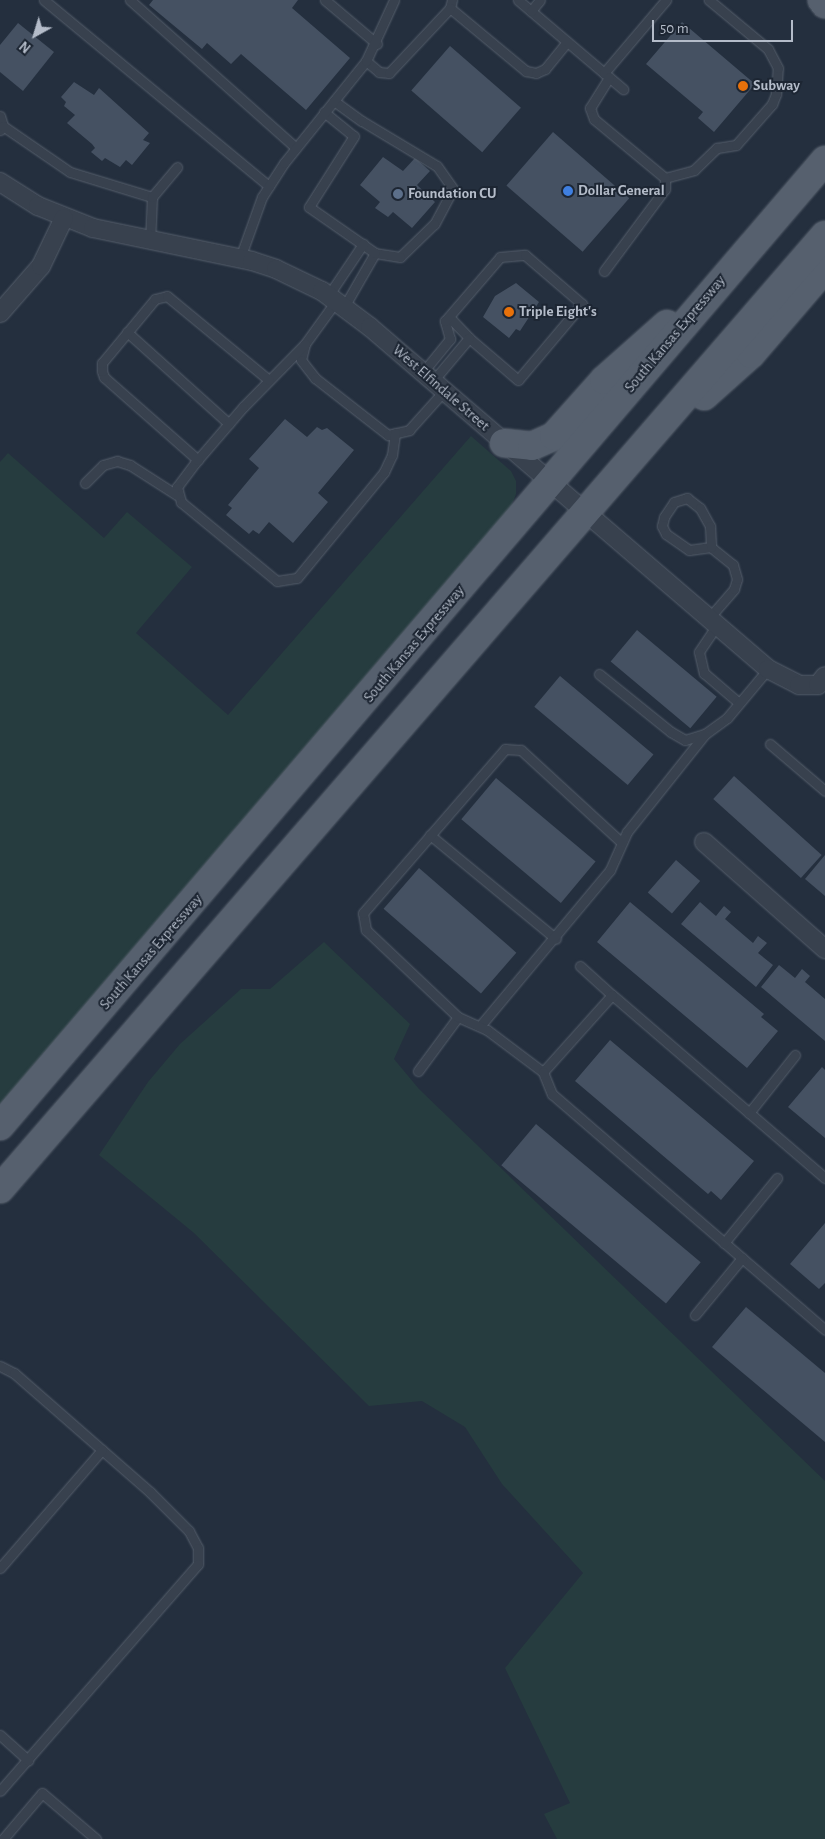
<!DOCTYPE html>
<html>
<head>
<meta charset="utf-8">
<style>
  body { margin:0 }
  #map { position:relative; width:825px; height:1839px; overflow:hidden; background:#242f3e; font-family:"Alegreya Sans",sans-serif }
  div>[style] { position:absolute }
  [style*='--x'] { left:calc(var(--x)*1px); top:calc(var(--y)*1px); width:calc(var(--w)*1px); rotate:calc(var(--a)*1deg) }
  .green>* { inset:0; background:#263c3f }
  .building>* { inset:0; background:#455162; transform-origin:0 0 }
  .roads { filter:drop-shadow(0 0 1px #565f6c) drop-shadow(0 0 1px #565f6c) }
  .service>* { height:9px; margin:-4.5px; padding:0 4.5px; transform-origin:4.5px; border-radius:4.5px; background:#38414e }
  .minor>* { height:18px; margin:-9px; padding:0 9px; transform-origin:9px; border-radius:9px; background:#38414e }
  .primary>* { height:28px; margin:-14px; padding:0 14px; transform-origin:14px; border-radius:14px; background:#56606e }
  .dots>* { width:14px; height:14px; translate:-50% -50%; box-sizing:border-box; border:2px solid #1d2633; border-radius:50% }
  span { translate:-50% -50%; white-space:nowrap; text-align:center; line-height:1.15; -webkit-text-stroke:4px #1d2633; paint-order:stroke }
  .poi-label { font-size:15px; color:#b4bcc9; font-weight:700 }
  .left { translate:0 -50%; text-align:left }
  .street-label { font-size:15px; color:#b4bcc9 }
  .north { position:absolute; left:10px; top:10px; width:50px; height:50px; -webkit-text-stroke:4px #1d2633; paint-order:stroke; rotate:219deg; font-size:14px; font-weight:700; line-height:20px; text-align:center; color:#b4bcc9 }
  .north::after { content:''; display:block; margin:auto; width:18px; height:22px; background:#b4bcc9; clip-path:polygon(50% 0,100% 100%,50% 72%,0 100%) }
  .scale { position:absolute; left:652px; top:20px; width:141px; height:22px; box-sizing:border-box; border:2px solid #b4bcc9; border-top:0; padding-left:6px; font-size:15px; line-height:18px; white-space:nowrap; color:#b4bcc9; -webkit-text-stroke:4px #1d2633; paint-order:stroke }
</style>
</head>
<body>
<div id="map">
  <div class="green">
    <div style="clip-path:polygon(471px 436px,511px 471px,516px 481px,516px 494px,511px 507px,0 1109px,0 462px,8px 453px,104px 538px,127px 512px,192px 567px,136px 633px,228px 715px)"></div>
    <div style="clip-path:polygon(324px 942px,410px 1024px,394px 1059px,419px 1089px,825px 1481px,825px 1839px,557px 1839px,544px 1814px,570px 1803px,505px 1668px,583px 1573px,502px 1484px,465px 1427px,422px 1401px,369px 1406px,194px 1233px,99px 1155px,148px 1082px,180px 1044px,241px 989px,270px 989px)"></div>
  </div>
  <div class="building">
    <div style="clip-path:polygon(153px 0,298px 0,292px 8px,350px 58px,306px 110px,241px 54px,231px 64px,207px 43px,202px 49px,149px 5px)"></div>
    <div style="clip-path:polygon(682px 22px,755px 84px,714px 132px,698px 118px,703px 112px,646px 64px)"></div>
    <div style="clip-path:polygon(18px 23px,54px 52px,23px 91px,0 72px,0 45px)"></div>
    <div style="left:450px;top:46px;width:94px;height:59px;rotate:41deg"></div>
    <div style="clip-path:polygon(74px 82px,94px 95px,99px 88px,149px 133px,143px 140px,150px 143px,132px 165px,126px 160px,120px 167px,105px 158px,102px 161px,91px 152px,95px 148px,92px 144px,67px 123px,75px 115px,64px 106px,66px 102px,61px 97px)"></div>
    <div style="left:553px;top:132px;width:101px;height:71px;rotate:41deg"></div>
    <div style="clip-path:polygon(383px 157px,403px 171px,415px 158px,430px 171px,417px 185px,435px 202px,412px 228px,393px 212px,388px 217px,375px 208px,380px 202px,360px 185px)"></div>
    <div style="clip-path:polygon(516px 283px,539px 302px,520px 331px,516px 329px,509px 338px,483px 317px,495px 296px)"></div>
    <div style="clip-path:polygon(285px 419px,307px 437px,317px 427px,322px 430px,327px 428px,354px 450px,318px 493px,328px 502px,293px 543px,269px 522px,259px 534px,253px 530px,249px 534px,226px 515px,232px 508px,228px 505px,259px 468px,249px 459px)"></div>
    <div style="left:637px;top:630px;width:104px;height:41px;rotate:40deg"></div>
    <div style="left:560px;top:676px;width:122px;height:40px;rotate:40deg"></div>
    <div style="left:734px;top:776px;width:118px;height:31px;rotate:42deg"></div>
    <div style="left:496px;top:778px;width:130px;height:54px;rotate:40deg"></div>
    <div style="clip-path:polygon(825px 855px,825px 896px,805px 879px)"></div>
    <div style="left:676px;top:860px;width:32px;height:43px;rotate:41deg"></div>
    <div style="left:419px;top:868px;width:129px;height:54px;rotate:41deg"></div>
    <div style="clip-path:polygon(630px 902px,764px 1014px,761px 1017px,778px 1031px,747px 1068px,597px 942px)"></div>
    <div style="clip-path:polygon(700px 902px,716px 916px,724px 906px,731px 912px,725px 919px,753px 943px,758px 936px,767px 943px,758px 953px,773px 965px,756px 987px,681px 924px)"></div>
    <div style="clip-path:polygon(779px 965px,795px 978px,802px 969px,810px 976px,805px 982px,825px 999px,825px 1041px,761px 987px)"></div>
    <div style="clip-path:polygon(610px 1040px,754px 1161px,721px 1200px,711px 1191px,708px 1194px,575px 1081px)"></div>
    <div style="clip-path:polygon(822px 1067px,825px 1070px,825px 1138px,788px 1107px)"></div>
    <div style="left:536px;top:1124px;width:215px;height:54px;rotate:40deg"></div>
    <div style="clip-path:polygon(825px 1223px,825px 1283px,819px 1289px,790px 1264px)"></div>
    <div style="clip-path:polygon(746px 1307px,825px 1373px,825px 1442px,712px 1347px)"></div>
  </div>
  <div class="roads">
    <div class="service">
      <div style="--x:44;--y:0;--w:292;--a:39.6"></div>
      <div style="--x:130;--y:0;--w:222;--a:41.7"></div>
      <div style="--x:325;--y:0;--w:68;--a:40.2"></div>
      <div style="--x:452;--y:0;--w:8;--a:104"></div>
      <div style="--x:450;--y:8;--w:99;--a:39.7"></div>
      <div style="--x:526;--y:71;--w:10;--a:11"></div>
      <div style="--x:536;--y:73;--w:10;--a:-24"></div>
      <div style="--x:545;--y:69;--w:35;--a:-51"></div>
      <div style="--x:518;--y:0;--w:138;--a:40.3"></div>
      <div style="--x:531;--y:11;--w:14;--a:-51"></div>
      <div style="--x:366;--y:61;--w:17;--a:40"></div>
      <div style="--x:379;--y:72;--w:10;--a:6"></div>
      <div style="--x:389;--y:73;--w:89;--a:-46.8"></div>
      <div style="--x:604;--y:73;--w:96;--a:-49.7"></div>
      <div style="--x:334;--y:101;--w:34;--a:36"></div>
      <div style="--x:362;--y:121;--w:87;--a:31"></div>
      <div style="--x:437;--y:166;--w:28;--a:55"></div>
      <div style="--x:453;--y:189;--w:40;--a:118"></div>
      <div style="--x:434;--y:224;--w:47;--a:135.9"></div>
      <div style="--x:400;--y:257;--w:25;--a:-171"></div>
      <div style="--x:375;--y:253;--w:62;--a:119.9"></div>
      <div style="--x:324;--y:112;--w:38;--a:39"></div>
      <div style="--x:354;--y:136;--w:84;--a:122.4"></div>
      <div style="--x:309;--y:207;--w:80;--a:34.9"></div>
      <div style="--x:0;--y:116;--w:10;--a:73"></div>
      <div style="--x:0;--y:130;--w:5;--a:-53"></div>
      <div style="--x:3;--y:126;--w:81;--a:34.5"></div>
      <div style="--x:70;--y:172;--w:86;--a:17"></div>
      <div style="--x:152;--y:197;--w:45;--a:92.5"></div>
      <div style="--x:665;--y:178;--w:30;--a:-15"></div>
      <div style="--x:694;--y:170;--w:32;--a:-44"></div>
      <div style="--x:717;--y:148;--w:19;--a:-9"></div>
      <div style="--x:736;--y:145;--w:55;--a:-48.7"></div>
      <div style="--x:772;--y:104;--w:11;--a:-68"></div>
      <div style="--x:776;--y:94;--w:26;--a:-86"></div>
      <div style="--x:778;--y:68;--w:21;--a:-118"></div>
      <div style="--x:768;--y:49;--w:77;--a:-140.3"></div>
      <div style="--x:152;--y:197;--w:39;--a:-50"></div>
      <div style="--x:240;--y:258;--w:65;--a:-70.2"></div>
      <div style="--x:262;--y:197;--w:40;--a:-57.1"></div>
      <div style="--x:284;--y:163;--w:131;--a:-51.2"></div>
      <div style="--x:366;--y:61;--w:67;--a:-65.3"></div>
      <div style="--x:604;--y:271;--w:102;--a:-53.4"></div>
      <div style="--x:665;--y:189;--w:11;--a:-90"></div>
      <div style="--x:665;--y:178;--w:92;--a:-140.3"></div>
      <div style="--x:594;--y:119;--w:12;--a:-110"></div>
      <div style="--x:590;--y:108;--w:36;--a:-58"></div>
      <div style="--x:328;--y:296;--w:63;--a:-56.1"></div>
      <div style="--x:336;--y:301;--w:53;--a:125.8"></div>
      <div style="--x:305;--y:344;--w:16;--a:104"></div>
      <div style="--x:301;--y:360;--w:23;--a:52"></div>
      <div style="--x:315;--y:378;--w:93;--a:38"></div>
      <div style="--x:388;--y:435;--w:22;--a:-13"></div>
      <div style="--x:409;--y:430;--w:52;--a:-48.1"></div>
      <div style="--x:449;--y:317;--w:29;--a:46"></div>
      <div style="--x:127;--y:332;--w:137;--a:42"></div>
      <div style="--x:305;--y:344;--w:88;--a:134.5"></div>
      <div style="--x:243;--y:407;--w:74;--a:130.6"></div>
      <div style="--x:195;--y:463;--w:30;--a:127"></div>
      <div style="--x:177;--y:487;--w:16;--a:75"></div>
      <div style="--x:181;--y:502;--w:124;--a:39.5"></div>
      <div style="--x:277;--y:581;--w:20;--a:-9"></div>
      <div style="--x:297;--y:578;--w:137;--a:-50.6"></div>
      <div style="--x:384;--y:472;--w:19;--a:-65"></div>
      <div style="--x:392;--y:455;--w:22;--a:-82"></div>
      <div style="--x:423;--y:372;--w:43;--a:-50.7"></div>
      <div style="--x:450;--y:339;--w:19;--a:-106"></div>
      <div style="--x:445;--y:321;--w:84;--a:-49.3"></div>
      <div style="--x:500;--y:257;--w:25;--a:-5"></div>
      <div style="--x:525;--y:255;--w:75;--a:40.7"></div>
      <div style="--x:582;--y:304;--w:99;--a:130.1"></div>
      <div style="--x:518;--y:380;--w:65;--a:-139.4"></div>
      <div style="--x:469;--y:338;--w:56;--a:129.9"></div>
      <div style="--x:198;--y:460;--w:125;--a:-138.6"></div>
      <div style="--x:104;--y:377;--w:6;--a:-108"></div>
      <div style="--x:102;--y:371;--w:8;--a:-90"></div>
      <div style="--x:102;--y:363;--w:83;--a:-50.4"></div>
      <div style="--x:155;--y:299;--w:12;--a:-14"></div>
      <div style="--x:167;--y:296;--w:132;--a:39.5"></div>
      <div style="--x:85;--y:483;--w:25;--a:-45"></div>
      <div style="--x:103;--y:465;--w:15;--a:-16"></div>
      <div style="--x:117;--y:461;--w:14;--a:17"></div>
      <div style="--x:130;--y:465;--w:56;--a:32.6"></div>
      <div style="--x:709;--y:618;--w:38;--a:-49"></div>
      <div style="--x:734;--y:589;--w:10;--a:-73"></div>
      <div style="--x:737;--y:579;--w:15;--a:-106"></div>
      <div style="--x:733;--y:565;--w:28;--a:-141"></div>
      <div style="--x:711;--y:547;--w:22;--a:172"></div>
      <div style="--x:689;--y:550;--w:28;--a:-145"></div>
      <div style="--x:666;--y:534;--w:9;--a:-117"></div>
      <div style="--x:662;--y:526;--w:9;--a:-77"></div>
      <div style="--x:664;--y:517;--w:18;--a:-56"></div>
      <div style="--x:674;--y:502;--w:14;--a:-17"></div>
      <div style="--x:687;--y:498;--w:16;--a:38"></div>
      <div style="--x:700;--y:508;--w:21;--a:61"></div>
      <div style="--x:710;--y:526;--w:21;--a:87"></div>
      <div style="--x:717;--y:625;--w:32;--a:124"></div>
      <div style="--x:699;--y:652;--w:22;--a:77"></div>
      <div style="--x:704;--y:673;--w:46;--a:40.6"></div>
      <div style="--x:599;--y:674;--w:92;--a:38.9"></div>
      <div style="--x:671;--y:732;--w:16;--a:30"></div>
      <div style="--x:685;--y:740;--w:21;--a:-17"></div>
      <div style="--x:705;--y:734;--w:27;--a:-36"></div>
      <div style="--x:727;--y:718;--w:64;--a:-50.1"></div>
      <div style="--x:770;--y:744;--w:72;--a:40.5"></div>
      <div style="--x:430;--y:835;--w:163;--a:39.5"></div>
      <div style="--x:580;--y:966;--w:43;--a:42.2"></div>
      <div style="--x:480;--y:1026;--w:203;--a:-50.2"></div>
      <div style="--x:610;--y:870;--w:42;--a:-65.9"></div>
      <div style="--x:627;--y:832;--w:125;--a:-51.5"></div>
      <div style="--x:418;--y:1071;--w:67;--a:-53.5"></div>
      <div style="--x:543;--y:1072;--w:70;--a:-143.1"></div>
      <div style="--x:487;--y:1030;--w:32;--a:-156"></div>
      <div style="--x:458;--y:1017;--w:127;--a:-136.6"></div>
      <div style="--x:366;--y:930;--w:17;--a:-100"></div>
      <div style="--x:363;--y:913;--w:217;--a:-49.1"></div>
      <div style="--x:505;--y:749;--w:16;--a:4"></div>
      <div style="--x:521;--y:750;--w:137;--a:42.6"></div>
      <div style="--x:749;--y:1113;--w:74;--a:-51.6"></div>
      <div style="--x:825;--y:1178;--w:281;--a:-139.3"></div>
      <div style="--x:612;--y:995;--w:103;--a:131.9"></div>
      <div style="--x:543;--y:1072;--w:24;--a:68"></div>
      <div style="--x:552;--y:1094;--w:361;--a:40.8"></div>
      <div style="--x:724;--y:1243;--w:84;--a:-50.8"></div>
      <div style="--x:695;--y:1315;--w:74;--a:-50.5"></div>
      <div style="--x:0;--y:1366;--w:16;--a:27"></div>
      <div style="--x:14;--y:1373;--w:181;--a:41.2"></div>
      <div style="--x:150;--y:1492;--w:55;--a:45"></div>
      <div style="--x:189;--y:1531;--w:19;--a:62"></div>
      <div style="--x:198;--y:1548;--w:16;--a:90"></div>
      <div style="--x:198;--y:1564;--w:301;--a:131.1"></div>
      <div style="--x:0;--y:1568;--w:156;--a:-49.2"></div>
      <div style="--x:0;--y:1735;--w:38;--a:42"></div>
      <div style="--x:3;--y:1839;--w:60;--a:-49.7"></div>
      <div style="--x:42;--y:1793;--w:71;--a:40.4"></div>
    </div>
    <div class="minor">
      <div style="--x:0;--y:182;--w:45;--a:32.3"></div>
      <div style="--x:38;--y:206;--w:59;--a:21.8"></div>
      <div style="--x:93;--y:228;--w:162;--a:11.7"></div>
      <div style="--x:252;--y:261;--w:25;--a:18"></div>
      <div style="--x:276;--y:269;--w:51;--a:25.6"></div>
      <div style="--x:322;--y:291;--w:60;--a:36.9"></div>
      <div style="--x:370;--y:327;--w:525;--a:40.67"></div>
      <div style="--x:768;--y:669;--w:35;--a:27"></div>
      <div style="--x:799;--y:685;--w:19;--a:0"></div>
      <div style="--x:818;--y:685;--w:11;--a:-52"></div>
      <div style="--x:0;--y:313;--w:62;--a:-48.9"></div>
      <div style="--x:41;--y:266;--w:53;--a:-64.4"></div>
      <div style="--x:704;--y:842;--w:162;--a:41.5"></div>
    </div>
    <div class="primary">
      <div style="--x:822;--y:0;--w:5;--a:53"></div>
      <div style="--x:704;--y:396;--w:63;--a:-41.8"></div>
      <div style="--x:751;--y:354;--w:113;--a:-49.3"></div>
      <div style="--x:504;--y:443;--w:28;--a:6"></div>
      <div style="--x:532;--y:446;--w:24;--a:-24"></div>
      <div style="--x:554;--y:436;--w:75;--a:-48.2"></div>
      <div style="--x:604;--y:380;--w:84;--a:-41.6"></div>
      <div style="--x:0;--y:1126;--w:1270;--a:-49.5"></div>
      <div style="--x:0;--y:1189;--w:1261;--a:-49.15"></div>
    </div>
  </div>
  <div class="dots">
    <div style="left:743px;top:86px;background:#e8710a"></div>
    <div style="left:568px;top:191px;background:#3f7fe0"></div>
    <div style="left:398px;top:194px;background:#5c6f8a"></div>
    <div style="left:509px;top:312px;background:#e8710a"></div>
  </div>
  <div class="poi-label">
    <span class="left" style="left:753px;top:86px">Subway</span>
    <span class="left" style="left:578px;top:191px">Dollar General</span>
    <span class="left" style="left:408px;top:194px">Foundation CU</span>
    <span class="left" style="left:519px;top:312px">Triple Eight's</span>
  </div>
  <div class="street-label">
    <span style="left:675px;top:334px;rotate:-50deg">South Kansas Expressway</span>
    <span style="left:441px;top:388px;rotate:41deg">West Elfindale Street</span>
    <span style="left:414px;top:644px;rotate:-50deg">South Kansas Expressway</span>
    <span style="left:151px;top:952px;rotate:-49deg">South Kansas Expressway</span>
  </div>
  <div class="north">N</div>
  <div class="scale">50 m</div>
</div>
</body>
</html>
